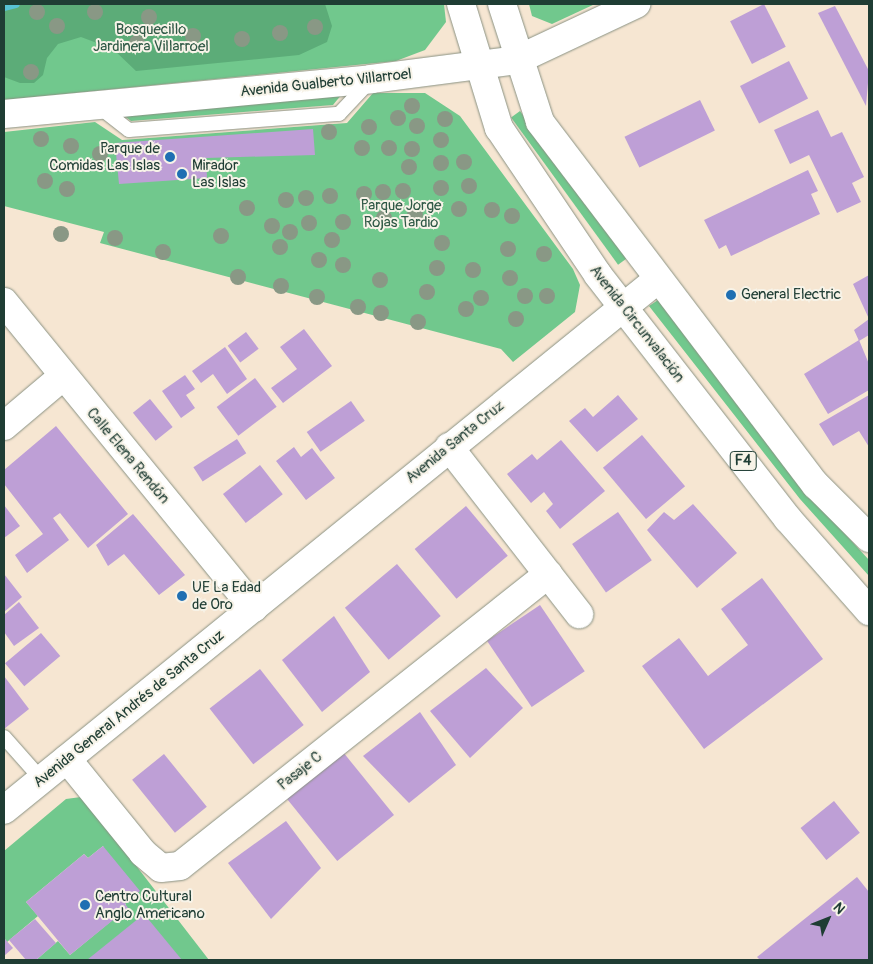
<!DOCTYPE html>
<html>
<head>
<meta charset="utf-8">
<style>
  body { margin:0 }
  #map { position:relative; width:873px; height:964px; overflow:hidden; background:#f6e6d2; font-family:Pangolin,sans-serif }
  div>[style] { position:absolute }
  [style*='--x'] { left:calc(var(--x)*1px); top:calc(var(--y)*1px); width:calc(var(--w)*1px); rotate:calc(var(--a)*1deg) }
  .green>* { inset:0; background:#71c88d; transform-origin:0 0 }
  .forest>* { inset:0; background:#5cac78 }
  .stream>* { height:8px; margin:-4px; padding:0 4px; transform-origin:4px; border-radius:4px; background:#58c2d4 }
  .building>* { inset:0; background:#be9fd6; transform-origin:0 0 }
  .roads { filter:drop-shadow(0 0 1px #8a9283) drop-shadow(0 0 1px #8a9283) }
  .lane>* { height:14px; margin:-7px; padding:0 7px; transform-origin:7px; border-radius:7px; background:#fff }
  .street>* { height:28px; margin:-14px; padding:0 14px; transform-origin:14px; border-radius:14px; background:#fff }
  .secondary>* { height:28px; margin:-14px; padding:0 14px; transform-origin:14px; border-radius:14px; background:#fff }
  .highway>* { height:28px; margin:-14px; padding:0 14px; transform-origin:14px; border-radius:14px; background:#fff }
  .trees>* { width:16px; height:16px; margin:-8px; border-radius:50%; background:#899885 }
  .dots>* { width:14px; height:14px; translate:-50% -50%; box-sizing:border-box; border:2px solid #f7f3e8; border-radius:50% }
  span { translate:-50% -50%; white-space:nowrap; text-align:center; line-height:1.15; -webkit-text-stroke:4px #f7f3e8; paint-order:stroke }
  .shield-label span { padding:1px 4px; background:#f7f3e8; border:1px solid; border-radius:4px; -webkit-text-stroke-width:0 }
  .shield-label { font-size:14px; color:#1f3d34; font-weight:700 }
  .park-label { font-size:15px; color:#2f5946 }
  .street-label { font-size:15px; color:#1f3d34 }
  .poi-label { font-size:15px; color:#1f3d34 }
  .right { translate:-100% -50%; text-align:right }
  .left { translate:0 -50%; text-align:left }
  .frame { position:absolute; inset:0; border:5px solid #1f3d34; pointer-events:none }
  .north { position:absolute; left:803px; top:894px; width:50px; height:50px; -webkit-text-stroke:4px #f7f3e8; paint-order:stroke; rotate:46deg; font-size:14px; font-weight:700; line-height:20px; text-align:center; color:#1f3d34 }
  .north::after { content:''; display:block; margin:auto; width:18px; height:22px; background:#1f3d34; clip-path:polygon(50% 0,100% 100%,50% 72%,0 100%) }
</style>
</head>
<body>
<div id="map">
  <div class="green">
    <div style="clip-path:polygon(4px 4px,444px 4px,446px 22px,425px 50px,396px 61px,4px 100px)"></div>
    <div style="clip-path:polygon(529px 4px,595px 4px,552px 24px,532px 16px)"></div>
    <div style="clip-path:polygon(373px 93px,425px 93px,460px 116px,573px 269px,580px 285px,575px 312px,513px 362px,501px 349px,100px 243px,104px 232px,4px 206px,4px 132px,95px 122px,122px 140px,347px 123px)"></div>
    <div style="clip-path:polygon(342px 94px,333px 105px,131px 121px,122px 114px)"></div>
    <div style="left:520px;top:111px;width:182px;height:11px;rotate:54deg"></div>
    <div style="clip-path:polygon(658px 300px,814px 500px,869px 560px,869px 576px,800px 499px,649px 306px)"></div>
    <div style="clip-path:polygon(81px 797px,90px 806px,209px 960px,36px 960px,58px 941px,70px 955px,127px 908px,103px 846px,88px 858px,84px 854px,26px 902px,38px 916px,7px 942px,4px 938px,4px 851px,66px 799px)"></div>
  </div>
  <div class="forest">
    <div style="clip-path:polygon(4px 4px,325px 4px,332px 26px,327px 42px,299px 55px,136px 71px,113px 49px,81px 37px,58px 44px,47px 58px,43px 75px,34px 83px,20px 83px,4px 77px)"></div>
  </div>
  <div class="stream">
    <div style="--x:4;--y:7;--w:12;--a:-14"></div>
  </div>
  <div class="building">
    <div style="left:764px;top:4px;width:48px;height:38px;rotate:63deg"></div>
    <div style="clip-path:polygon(835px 6px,869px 71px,866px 106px,818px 13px)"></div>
    <div style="left:789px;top:61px;width:42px;height:55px;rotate:63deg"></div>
    <div style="left:700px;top:100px;width:34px;height:84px;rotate:64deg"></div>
    <div style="clip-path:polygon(818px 110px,831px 137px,842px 132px,864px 177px,852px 183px,861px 202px,837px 213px,809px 155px,790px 164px,774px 130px)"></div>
    <div style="clip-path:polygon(313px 129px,315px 155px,206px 158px,207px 178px,119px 184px,115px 143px)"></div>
    <div style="clip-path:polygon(808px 170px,818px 191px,811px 194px,820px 214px,731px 256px,726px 245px,719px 249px,704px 220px)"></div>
    <div style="clip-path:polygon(869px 275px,869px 335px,859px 341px,854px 330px,869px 319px,853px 284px)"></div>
    <div style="clip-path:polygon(304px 329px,332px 366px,283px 403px,271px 388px,297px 369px,280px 347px)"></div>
    <div style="left:246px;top:332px;width:21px;height:23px;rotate:53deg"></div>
    <div style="clip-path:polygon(859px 340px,869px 364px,869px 390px,828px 414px,804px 374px)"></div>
    <div style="clip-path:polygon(225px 347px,247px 379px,227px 394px,213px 374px,201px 383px,192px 371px)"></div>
    <div style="clip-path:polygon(185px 375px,195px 389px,186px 395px,195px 408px,181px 418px,162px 391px)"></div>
    <div style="left:255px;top:378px;width:36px;height:48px;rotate:53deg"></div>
    <div style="clip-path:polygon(618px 395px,638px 419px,597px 452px,569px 421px,585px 408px,593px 417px)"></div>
    <div style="clip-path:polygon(869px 395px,869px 447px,859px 431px,833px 446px,819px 424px)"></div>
    <div style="left:150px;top:399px;width:36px;height:22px;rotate:51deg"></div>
    <div style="left:351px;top:401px;width:24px;height:54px;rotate:55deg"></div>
    <div style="clip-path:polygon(56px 426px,128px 514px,88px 548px,60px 513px,53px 518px,69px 540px,27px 573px,15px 555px,43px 534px,4px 484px,4px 470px)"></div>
    <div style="left:642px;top:435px;width:67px;height:51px;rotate:50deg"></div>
    <div style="left:237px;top:439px;width:17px;height:52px;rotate:57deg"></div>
    <div style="clip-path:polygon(561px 440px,605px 491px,560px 529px,546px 511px,553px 504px,544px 492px,531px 503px,507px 474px,532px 454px,537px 460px)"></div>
    <div style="clip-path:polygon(294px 447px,301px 457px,312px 448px,335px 478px,306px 500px,276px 461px)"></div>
    <div style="left:260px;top:465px;width:37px;height:47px;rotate:52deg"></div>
    <div style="clip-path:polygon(693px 504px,737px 553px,697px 588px,647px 530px,664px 512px,674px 520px)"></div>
    <div style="clip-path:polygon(4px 505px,20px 526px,4px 538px)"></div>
    <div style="left:466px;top:506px;width:65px;height:67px;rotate:50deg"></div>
    <div style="left:618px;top:512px;width:59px;height:56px;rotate:55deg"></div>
    <div style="clip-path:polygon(133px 514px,185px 575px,159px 595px,124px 554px,108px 566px,96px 545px)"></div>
    <div style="left:397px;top:564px;width:68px;height:68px;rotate:50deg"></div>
    <div style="clip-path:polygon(4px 574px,22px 597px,4px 612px)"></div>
    <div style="clip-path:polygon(762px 578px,823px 659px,704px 749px,642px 666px,679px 638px,708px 676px,748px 645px,721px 609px)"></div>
    <div style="clip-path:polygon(19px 602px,39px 628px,14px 646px,4px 632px,4px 615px)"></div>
    <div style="left:540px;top:605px;width:80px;height:64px;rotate:56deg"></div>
    <div style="clip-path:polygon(334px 616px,370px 672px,322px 712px,282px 660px)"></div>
    <div style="left:41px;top:633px;width:30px;height:47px;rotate:50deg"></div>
    <div style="clip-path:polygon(486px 668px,523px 708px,470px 758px,430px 711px)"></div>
    <div style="left:260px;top:669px;width:71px;height:64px;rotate:52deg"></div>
    <div style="clip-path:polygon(4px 676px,29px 709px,4px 729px)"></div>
    <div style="clip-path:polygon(420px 712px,456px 765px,409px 803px,363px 756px)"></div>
    <div style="left:343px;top:752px;width:81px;height:73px;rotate:51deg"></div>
    <div style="left:164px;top:754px;width:68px;height:41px;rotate:51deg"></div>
    <div style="left:834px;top:801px;width:41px;height:43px;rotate:51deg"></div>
    <div style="clip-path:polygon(286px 821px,321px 868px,271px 919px,228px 863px)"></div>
    <div style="clip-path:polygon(103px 846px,140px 891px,125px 904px,128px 908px,70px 955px,26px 902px,84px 854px,88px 858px)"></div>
    <div style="clip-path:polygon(857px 877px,869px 892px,869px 960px,760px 960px,757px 957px)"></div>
    <div style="clip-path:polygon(144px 914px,182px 960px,87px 960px)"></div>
    <div style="clip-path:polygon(35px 919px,56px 943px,36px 960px,26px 960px,9px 940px)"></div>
    <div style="clip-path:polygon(4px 938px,13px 948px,4px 956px)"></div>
  </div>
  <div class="roads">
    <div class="lane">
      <div style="--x:98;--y:106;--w:39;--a:38"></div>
      <div style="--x:129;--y:130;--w:211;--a:-4.4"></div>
      <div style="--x:339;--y:114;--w:44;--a:-46.8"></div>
      <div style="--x:4;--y:737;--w:57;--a:48.5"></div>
    </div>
    <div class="street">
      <div style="--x:4;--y:114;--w:369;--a:-5.4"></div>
      <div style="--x:371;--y:79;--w:147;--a:-7.4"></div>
      <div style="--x:517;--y:60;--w:132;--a:-25.2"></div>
      <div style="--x:4;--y:302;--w:395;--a:50.8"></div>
      <div style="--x:4;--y:426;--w:76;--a:-40.2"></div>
      <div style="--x:449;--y:447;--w:212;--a:52.1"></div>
      <div style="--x:67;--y:759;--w:121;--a:51"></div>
      <div style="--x:143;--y:853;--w:23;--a:40"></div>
      <div style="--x:161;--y:868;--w:19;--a:-6"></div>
      <div style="--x:180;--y:866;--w:470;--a:-38.4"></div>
    </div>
    <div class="secondary">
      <div style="--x:4;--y:810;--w:842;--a:-39.07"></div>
    </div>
    <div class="highway">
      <div style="--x:461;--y:4;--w:130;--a:73"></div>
      <div style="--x:499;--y:128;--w:177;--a:56"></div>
      <div style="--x:598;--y:275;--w:309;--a:52.1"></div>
      <div style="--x:788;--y:519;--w:123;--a:48.6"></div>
      <div style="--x:502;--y:4;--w:124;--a:72.1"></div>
      <div style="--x:540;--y:122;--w:456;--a:52.8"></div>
      <div style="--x:816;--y:485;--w:75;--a:45"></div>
    </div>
  </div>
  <div class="trees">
    <div style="left:37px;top:12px"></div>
    <div style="left:95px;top:12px"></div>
    <div style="left:149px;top:17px"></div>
    <div style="left:57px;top:26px"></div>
    <div style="left:315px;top:27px"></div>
    <div style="left:280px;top:33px"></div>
    <div style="left:193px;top:36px"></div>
    <div style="left:242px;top:39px"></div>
    <div style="left:137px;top:43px"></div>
    <div style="left:31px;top:72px"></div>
    <div style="left:412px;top:106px"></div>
    <div style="left:398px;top:118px"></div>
    <div style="left:445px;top:119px"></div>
    <div style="left:417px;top:126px"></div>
    <div style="left:369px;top:127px"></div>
    <div style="left:329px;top:132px"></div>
    <div style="left:41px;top:139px"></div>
    <div style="left:441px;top:140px"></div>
    <div style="left:71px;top:146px"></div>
    <div style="left:362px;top:148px"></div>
    <div style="left:389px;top:148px"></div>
    <div style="left:412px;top:149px"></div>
    <div style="left:100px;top:154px"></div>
    <div style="left:464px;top:162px"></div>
    <div style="left:441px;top:163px"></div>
    <div style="left:409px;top:167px"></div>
    <div style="left:45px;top:181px"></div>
    <div style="left:469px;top:186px"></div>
    <div style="left:441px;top:188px"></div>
    <div style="left:67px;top:189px"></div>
    <div style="left:403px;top:191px"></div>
    <div style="left:383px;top:192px"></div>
    <div style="left:364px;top:194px"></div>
    <div style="left:330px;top:196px"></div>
    <div style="left:306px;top:198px"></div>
    <div style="left:286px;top:200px"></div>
    <div style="left:247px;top:208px"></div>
    <div style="left:459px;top:209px"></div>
    <div style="left:492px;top:210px"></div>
    <div style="left:415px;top:215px"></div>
    <div style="left:512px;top:216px"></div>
    <div style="left:384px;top:218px"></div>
    <div style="left:343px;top:222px"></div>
    <div style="left:309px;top:223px"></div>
    <div style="left:272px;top:226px"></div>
    <div style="left:290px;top:232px"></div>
    <div style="left:61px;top:234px"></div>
    <div style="left:221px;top:236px"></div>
    <div style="left:115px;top:238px"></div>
    <div style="left:332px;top:240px"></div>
    <div style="left:442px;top:243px"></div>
    <div style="left:280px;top:247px"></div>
    <div style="left:508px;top:249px"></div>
    <div style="left:163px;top:252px"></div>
    <div style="left:544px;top:254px"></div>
    <div style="left:319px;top:260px"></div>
    <div style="left:343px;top:265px"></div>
    <div style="left:437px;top:268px"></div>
    <div style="left:473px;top:270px"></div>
    <div style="left:238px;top:277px"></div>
    <div style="left:510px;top:278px"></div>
    <div style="left:380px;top:280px"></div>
    <div style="left:281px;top:286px"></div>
    <div style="left:427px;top:292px"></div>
    <div style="left:525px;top:296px"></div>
    <div style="left:547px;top:296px"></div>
    <div style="left:317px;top:297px"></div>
    <div style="left:481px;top:298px"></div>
    <div style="left:358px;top:307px"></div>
    <div style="left:466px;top:309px"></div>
    <div style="left:381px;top:313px"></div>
    <div style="left:516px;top:319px"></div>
    <div style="left:418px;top:322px"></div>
  </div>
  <div class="dots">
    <div style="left:170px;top:157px;background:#1f6fb2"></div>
    <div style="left:182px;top:174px;background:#1f6fb2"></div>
    <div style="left:731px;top:295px;background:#1f6fb2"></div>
    <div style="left:182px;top:596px;background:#1f6fb2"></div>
    <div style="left:85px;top:905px;background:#1f6fb2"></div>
  </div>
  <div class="shield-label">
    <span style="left:743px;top:461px">F4</span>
  </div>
  <div class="park-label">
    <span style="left:151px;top:38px">Bosquecillo<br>Jardinera Villarroel</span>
    <span style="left:401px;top:214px">Parque Jorge<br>Rojas Tardio</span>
  </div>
  <div class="street-label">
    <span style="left:326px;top:83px;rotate:-6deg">Avenida Gualberto Villarroel</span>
    <span style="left:637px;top:324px;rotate:52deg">Avenida Circunvalación</span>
    <span style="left:455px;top:442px;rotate:-39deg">Avenida Santa Cruz</span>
    <span style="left:128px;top:456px;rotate:50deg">Calle Elena Rendón</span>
    <span style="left:129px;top:709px;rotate:-39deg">Avenida General Andrés de Santa Cruz</span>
    <span style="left:300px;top:771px;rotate:-39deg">Pasaje C</span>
  </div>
  <div class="poi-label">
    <span class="right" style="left:160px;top:157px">Parque de<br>Comidas Las Islas</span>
    <span class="left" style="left:192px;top:174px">Mirador<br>Las Islas</span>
    <span class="left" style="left:741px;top:295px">General Electric</span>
    <span class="left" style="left:192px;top:596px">UE La Edad<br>de Oro</span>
    <span class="left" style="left:95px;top:905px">Centro Cultural<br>Anglo Americano</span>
  </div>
  <div class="frame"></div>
  <div class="north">N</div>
</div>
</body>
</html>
